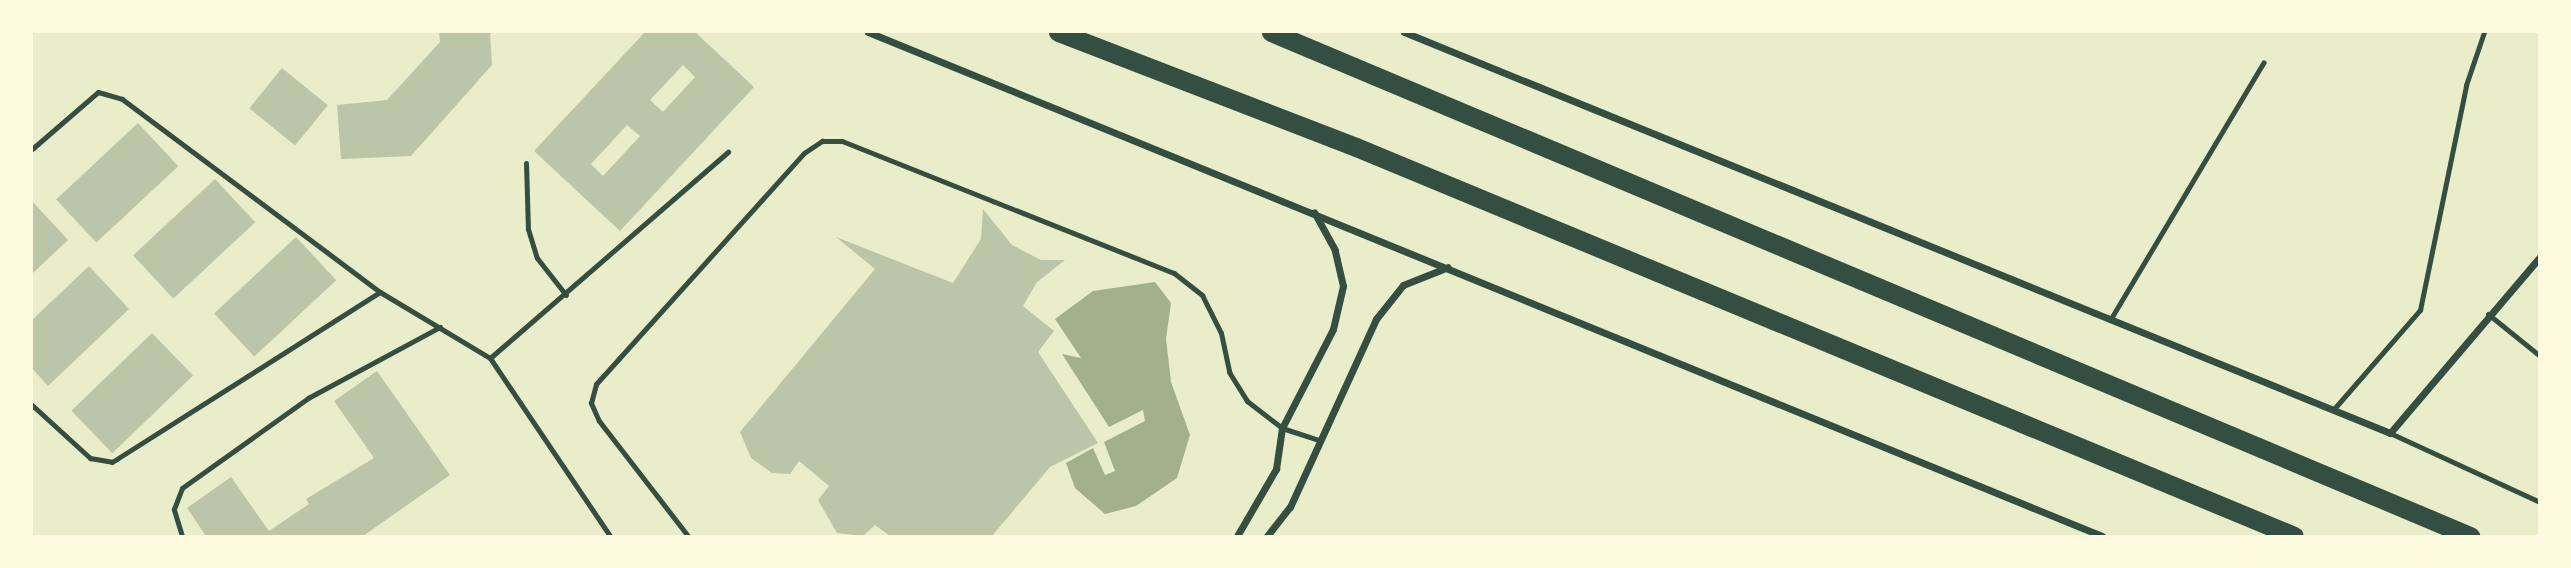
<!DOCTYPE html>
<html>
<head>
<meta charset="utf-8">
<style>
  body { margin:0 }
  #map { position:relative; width:2571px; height:568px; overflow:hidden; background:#e9edc9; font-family:Roboto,sans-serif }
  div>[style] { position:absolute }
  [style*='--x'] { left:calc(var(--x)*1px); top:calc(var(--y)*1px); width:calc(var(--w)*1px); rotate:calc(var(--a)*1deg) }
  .water>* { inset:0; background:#a3b18a }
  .building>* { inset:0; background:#bcc5a7; transform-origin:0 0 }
  .service>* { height:5px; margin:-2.5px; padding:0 2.5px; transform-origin:2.5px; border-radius:2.5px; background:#344e41 }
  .minor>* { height:7px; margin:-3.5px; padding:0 3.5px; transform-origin:3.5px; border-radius:3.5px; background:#344e41 }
  .trunk>* { height:19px; margin:-9.5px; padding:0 9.5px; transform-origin:9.5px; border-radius:9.5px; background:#344e41 }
  span { translate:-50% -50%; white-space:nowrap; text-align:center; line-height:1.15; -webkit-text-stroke:5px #fefae0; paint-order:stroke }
  .frame { position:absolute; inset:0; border:33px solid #fefae0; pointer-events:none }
</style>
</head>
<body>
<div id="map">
  <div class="water">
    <div style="clip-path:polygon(1155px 282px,1171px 303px,1166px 339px,1171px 382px,1190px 435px,1177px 478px,1136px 506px,1105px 514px,1075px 488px,1066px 463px,1093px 448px,1105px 475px,1115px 471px,1104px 442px,1145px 421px,1143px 410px,1109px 427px,1062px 354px,1081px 358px,1055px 319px,1093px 291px)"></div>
  </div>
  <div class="building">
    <div style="clip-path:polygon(439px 32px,490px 32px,492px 65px,411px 156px,341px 159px,337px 105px,387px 100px,440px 42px)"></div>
    <div style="clip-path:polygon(evenodd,645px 32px,695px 32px,754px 87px,620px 231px,534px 151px,645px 32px,683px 65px,695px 77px,663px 112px,650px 100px,683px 65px,645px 32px,627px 125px,640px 136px,603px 176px,591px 164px,627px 125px)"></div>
    <div style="left:282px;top:68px;width:59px;height:52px;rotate:39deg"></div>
    <div style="left:138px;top:123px;width:59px;height:112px;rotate:47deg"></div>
    <div style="left:215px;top:179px;width:59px;height:112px;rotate:47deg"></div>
    <div style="clip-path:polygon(32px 201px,68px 240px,32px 274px)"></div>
    <div style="clip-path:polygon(983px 209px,1012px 245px,1041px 260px,1065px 260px,1037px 282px,1023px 306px,1054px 331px,1038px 352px,1098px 443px,1050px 467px,992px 536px,890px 536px,875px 525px,863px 536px,837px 533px,818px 500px,829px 486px,799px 461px,790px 474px,772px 473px,751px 458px,740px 432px,875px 269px,836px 237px,953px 283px,981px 239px)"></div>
    <div style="left:296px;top:237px;width:59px;height:112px;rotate:47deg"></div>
    <div style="clip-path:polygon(89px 266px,129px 309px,48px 386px,32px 368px,32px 320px)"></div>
    <div style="left:152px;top:333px;width:59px;height:112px;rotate:46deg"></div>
    <div style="clip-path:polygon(377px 371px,450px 475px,363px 536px,206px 536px,187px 508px,231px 477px,269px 531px,309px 504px,306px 499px,374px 458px,334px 401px)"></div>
  </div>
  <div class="service">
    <div style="--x:32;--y:149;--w:87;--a:-40.8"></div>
    <div style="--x:98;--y:92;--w:25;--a:16"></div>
    <div style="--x:122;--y:99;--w:322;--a:36.8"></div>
    <div style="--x:380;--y:292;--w:128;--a:31"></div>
    <div style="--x:490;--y:358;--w:215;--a:56"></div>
    <div style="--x:526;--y:163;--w:66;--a:88.3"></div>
    <div style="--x:528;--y:229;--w:30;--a:73"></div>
    <div style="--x:537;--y:258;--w:47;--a:51.9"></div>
    <div style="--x:2488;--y:314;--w:67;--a:38.9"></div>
    <div style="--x:2110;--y:320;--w:300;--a:-59.2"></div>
    <div style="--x:490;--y:358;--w:315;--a:-40.9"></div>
    <div style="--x:32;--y:405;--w:79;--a:42.4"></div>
    <div style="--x:90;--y:458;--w:22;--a:10"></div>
    <div style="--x:112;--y:462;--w:317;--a:-32.4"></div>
    <div style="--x:2333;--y:410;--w:133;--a:-49"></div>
    <div style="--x:2420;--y:310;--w:230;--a:-78.4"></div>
    <div style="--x:2466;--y:85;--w:56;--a:-71.2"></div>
    <div style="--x:2390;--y:433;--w:165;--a:24.7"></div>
    <div style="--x:182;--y:536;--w:28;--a:-107"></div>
    <div style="--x:174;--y:509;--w:22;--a:-69"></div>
    <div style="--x:182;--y:488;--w:155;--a:-35.5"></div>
    <div style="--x:308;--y:398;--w:150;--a:-28.3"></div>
    <div style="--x:688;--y:536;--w:145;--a:-127.7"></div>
    <div style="--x:599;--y:421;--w:20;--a:-114"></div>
    <div style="--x:591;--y:403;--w:20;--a:-75"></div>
    <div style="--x:596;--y:384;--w:311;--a:-48"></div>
    <div style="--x:804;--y:153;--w:22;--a:-34"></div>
    <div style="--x:822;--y:141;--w:20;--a:0"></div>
    <div style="--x:842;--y:141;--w:357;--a:21.7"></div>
    <div style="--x:1174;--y:273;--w:36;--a:38"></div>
    <div style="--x:1202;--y:295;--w:42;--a:63.4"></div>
    <div style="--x:1221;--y:333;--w:40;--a:78"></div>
    <div style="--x:1229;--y:372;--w:34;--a:58"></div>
    <div style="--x:1247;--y:401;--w:44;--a:37.6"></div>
    <div style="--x:1282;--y:428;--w:39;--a:18"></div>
  </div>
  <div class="minor">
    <div style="--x:868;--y:32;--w:1333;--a:22.22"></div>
    <div style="--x:1404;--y:32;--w:1064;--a:22.13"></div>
    <div style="--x:2390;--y:433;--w:231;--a:-49.6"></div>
    <div style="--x:1237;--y:536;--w:78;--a:-59.8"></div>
    <div style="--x:1276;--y:469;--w:41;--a:-81.7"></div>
    <div style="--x:1282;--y:428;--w:111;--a:-62.7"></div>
    <div style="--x:1333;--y:329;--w:44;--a:-76.9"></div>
    <div style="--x:1343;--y:286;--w:37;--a:-103"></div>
    <div style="--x:1335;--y:250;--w:43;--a:-118.9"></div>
    <div style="--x:1267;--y:536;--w:37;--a:-52"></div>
    <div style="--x:1290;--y:507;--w:207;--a:-65.4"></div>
    <div style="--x:1376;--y:319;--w:43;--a:-51.5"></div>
    <div style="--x:1403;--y:285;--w:48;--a:-21.8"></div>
  </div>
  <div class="trunk">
    <div style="--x:1058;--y:32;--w:319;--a:21.1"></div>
    <div style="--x:1356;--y:147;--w:1015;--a:22.52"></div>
    <div style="--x:1271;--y:32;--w:1301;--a:22.8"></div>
  </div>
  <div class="frame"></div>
</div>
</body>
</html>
